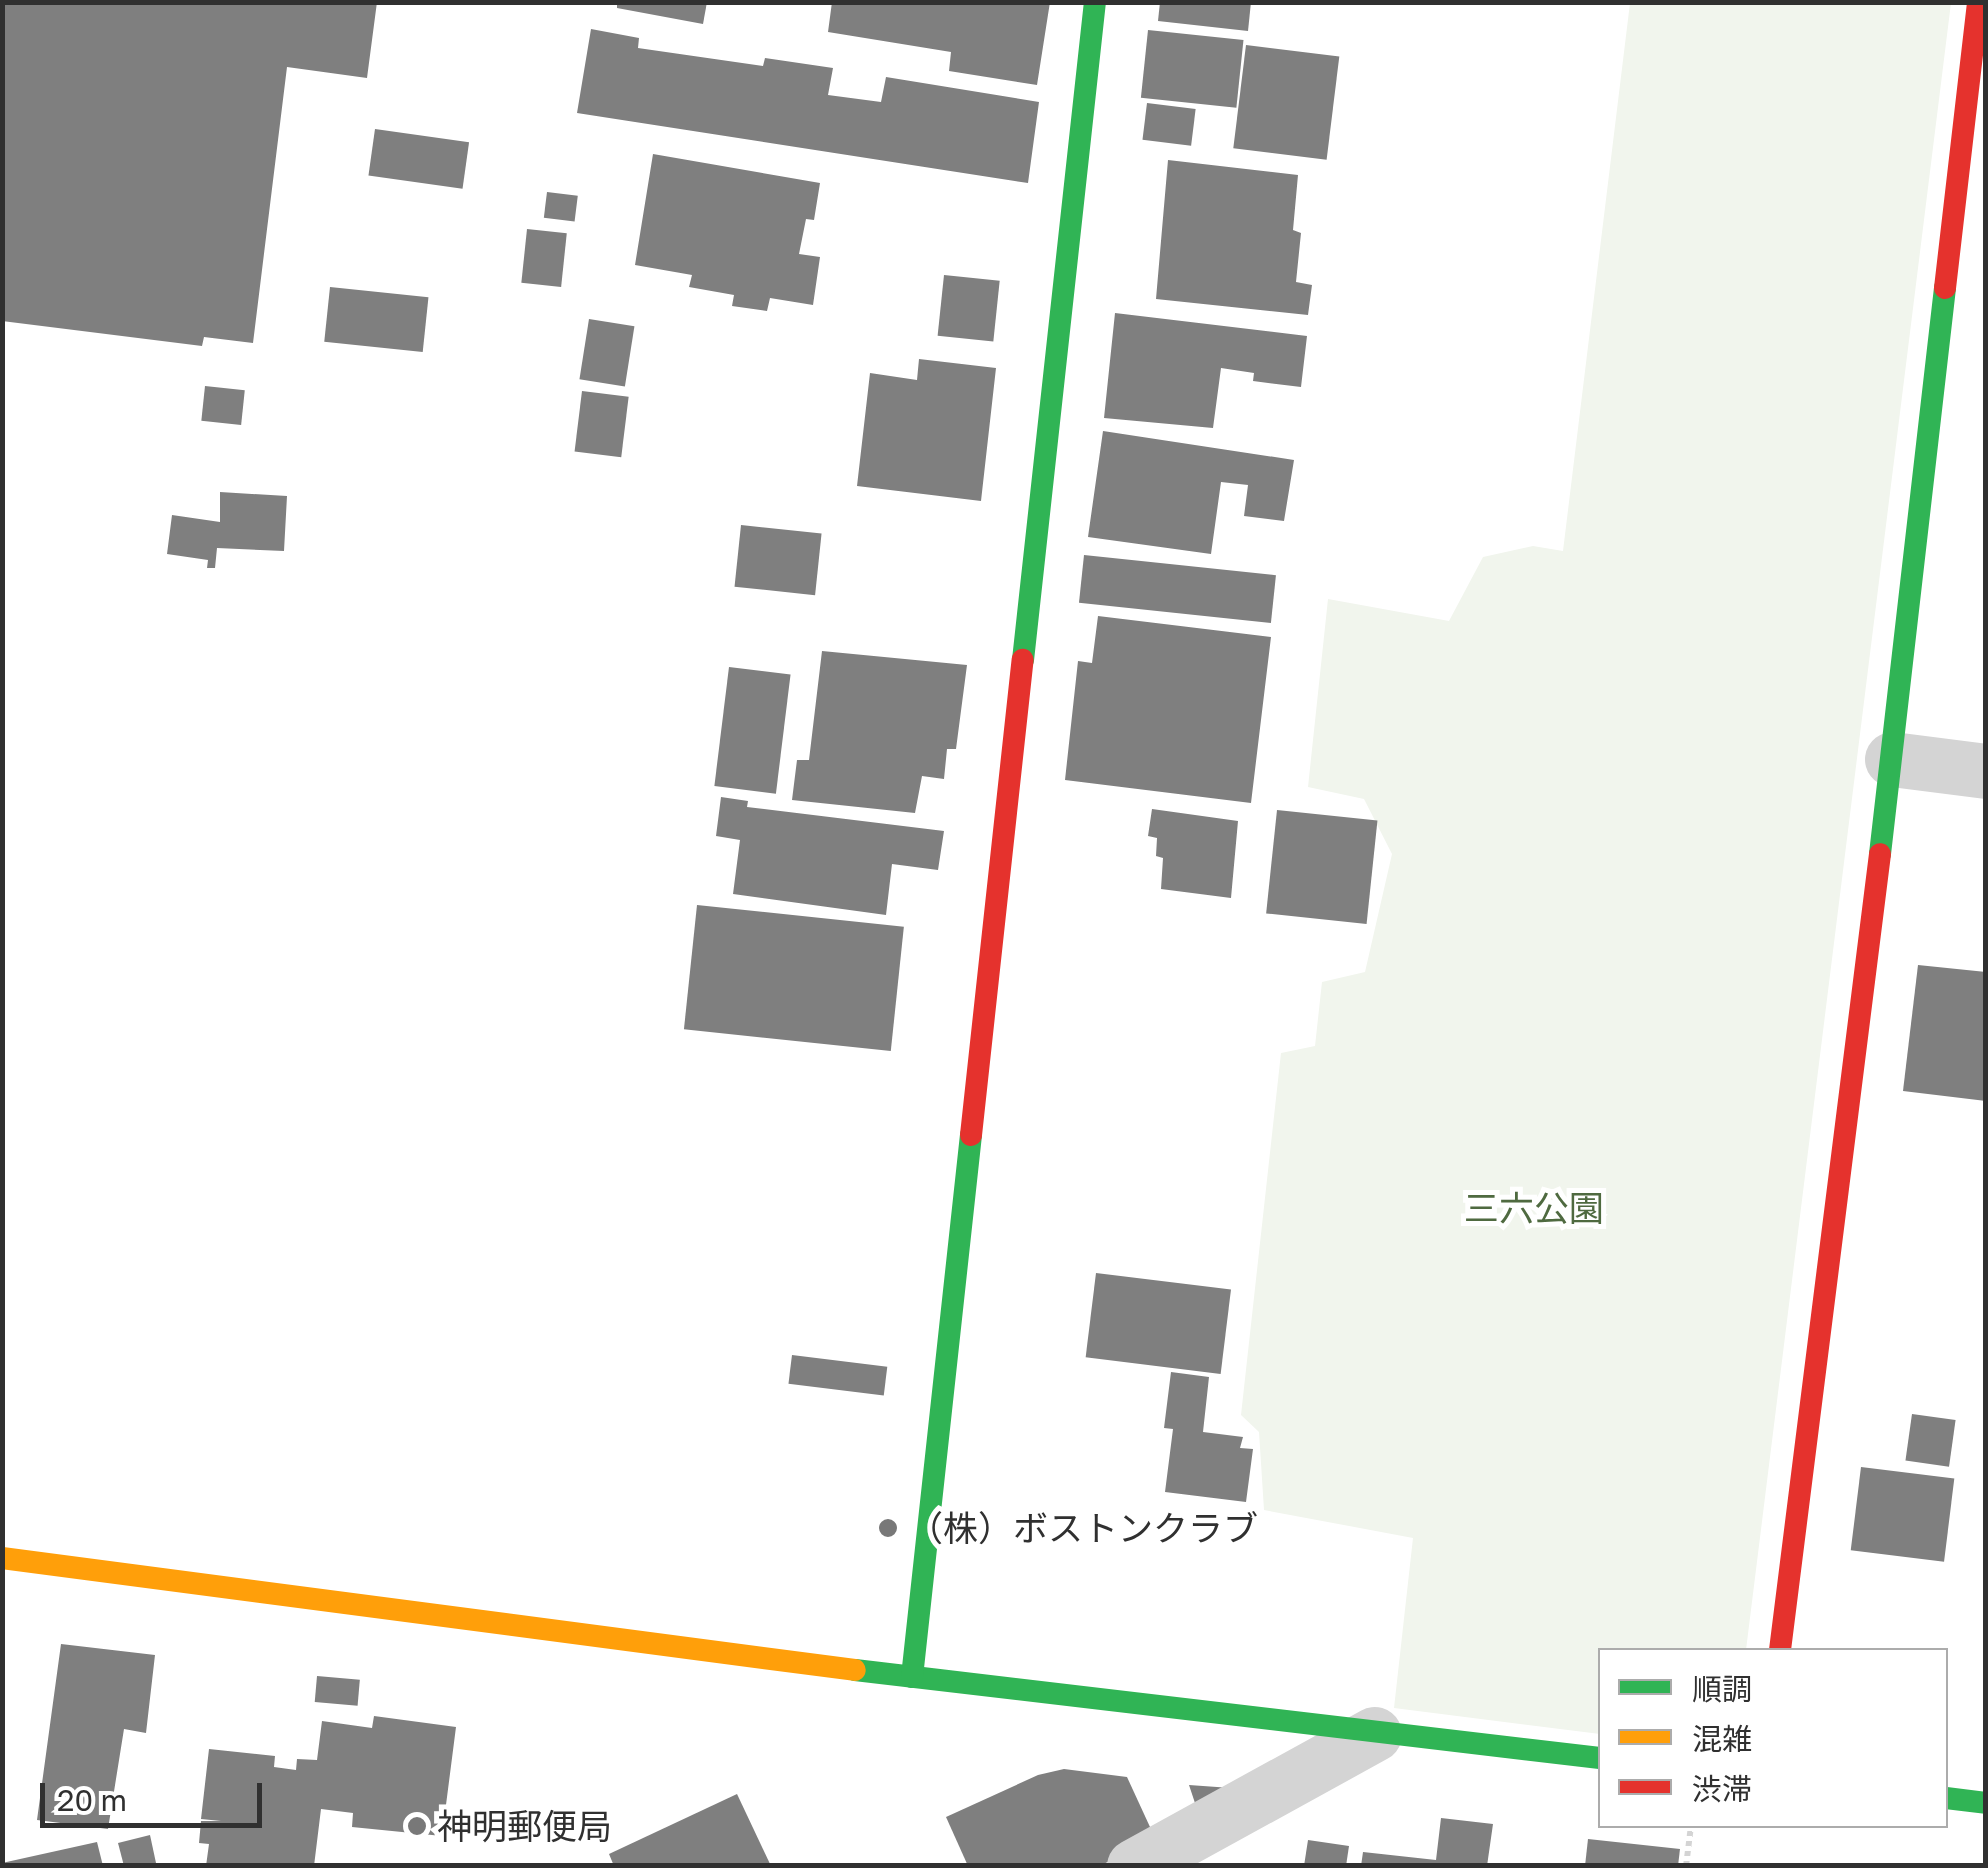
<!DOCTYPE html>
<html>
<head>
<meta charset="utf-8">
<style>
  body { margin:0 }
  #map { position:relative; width:1988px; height:1868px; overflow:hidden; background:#fff; font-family:"Golos Text","Noto Sans JP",sans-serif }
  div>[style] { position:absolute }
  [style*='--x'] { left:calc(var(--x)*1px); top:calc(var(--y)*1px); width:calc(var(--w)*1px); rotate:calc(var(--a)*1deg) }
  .green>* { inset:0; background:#f1f5ed }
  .building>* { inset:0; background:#7f7f7f; transform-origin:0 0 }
  .path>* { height:6px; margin-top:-3px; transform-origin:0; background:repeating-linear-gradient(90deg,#d4d4d4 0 5px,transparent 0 10px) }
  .street>* { height:55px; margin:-27.5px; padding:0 27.5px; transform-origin:27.5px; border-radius:27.5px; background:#d4d4d4 }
  .fast>* { height:22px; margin:-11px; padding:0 11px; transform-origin:11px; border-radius:11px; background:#30b455 }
  .slow>* { height:22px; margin:-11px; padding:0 11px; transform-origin:11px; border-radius:11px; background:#ff9f0a }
  .jam>* { height:22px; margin:-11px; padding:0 11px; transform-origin:11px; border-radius:11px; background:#e5322d }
  .dots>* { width:28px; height:28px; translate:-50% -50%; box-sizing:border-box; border:5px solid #fff; border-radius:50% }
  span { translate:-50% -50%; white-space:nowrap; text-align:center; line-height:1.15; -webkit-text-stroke:10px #fff; paint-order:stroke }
  .park-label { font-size:35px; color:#4f6a40 }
  .poi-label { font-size:35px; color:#303030 }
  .left { translate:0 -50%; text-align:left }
  .frame { position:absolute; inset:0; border:5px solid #303030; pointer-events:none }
  .legend { position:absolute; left:1598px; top:1648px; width:350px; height:180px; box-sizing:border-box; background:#fff; border:2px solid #acacac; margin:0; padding:12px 18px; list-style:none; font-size:30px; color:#303030 }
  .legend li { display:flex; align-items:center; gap:20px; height:50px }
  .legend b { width:50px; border:2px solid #acacac }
  .scale { position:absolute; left:40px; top:1783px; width:222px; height:45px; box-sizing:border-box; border:5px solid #303030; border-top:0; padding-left:12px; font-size:30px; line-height:35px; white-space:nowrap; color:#303030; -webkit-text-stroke:8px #fff; paint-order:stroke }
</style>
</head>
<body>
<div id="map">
  <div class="green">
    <div style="clip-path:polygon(1630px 3px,1951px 3px,1746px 1650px,1600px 1650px,1600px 1734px,1394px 1708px,1413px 1538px,1264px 1510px,1259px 1432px,1241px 1415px,1281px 1053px,1315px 1046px,1322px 982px,1365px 972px,1392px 854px,1364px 799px,1308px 787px,1328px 599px,1449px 621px,1483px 557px,1533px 546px,1563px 551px)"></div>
  </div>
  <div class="building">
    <div style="clip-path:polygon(2px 2px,377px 2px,367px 78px,287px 67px,253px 343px,204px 337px,202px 346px,2px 321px)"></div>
    <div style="clip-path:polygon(617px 2px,707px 2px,703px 24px,617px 8px)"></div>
    <div style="clip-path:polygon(832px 2px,1050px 2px,1037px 85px,949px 71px,951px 52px,828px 32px)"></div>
    <div style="clip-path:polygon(1160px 2px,1251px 2px,1248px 31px,1158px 21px)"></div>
    <div style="clip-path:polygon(591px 29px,639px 38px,638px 48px,763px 66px,765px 58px,833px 68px,828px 95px,881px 102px,886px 77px,1039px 102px,1028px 183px,577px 113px)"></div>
    <div style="left:1148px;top:30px;width:96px;height:68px;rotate:6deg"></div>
    <div style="left:1246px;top:45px;width:94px;height:104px;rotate:7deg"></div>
    <div style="left:1147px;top:103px;width:49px;height:37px;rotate:7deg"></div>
    <div style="left:375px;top:129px;width:95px;height:47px;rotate:8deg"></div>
    <div style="clip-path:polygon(653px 154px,820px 183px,814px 220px,806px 219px,799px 254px,820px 257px,813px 305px,770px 298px,767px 311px,732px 306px,734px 295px,689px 287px,692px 275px,635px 265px)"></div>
    <div style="clip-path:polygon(1168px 160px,1298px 175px,1293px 230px,1301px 233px,1296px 282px,1312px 285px,1308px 315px,1156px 299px)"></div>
    <div style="left:547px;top:192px;width:31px;height:26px;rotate:7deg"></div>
    <div style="left:527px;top:229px;width:40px;height:54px;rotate:6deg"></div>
    <div style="left:944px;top:275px;width:56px;height:61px;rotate:6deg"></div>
    <div style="left:330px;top:287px;width:99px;height:55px;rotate:6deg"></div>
    <div style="clip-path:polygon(1115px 313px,1307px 336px,1301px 387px,1253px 381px,1254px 373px,1221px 368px,1213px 428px,1104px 418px)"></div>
    <div style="left:589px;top:319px;width:46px;height:61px;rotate:9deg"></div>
    <div style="clip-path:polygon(919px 359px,996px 368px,981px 501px,857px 486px,870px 373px,917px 380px)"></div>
    <div style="left:205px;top:386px;width:40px;height:35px;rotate:6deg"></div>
    <div style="left:582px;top:391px;width:47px;height:61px;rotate:7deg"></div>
    <div style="clip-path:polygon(1103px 431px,1294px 460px,1284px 521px,1244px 516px,1248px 485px,1221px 482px,1211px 554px,1088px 537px)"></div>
    <div style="clip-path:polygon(220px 492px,287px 496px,284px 551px,217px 548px,215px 568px,207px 568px,208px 560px,167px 554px,172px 515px,220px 522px)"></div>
    <div style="left:741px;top:525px;width:81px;height:62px;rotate:6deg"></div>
    <div style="left:1084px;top:555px;width:193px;height:48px;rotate:6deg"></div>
    <div style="clip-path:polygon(1098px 616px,1271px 637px,1251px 803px,1065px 780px,1078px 661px,1092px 663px)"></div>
    <div style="clip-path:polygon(822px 651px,967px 665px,956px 749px,947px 749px,944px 779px,922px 776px,915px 813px,792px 800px,797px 760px,809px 760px)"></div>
    <div style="left:729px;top:667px;width:62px;height:120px;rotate:7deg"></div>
    <div style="clip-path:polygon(721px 797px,748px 801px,747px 807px,944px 831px,938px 870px,892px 864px,886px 915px,733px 894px,740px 840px,716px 836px)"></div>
    <div style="clip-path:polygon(1152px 809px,1238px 821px,1231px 898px,1161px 889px,1163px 858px,1156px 856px,1157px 838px,1148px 836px)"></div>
    <div style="left:1277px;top:810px;width:101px;height:104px;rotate:6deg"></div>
    <div style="left:697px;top:905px;width:208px;height:125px;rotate:6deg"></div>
    <div style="clip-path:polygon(1918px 965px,1986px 972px,1986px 1101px,1903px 1091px)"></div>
    <div style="left:1096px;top:1273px;width:136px;height:85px;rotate:7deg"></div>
    <div style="left:792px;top:1355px;width:96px;height:29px;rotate:7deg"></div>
    <div style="clip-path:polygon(1171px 1372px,1209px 1377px,1203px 1432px,1243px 1437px,1240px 1448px,1253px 1449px,1246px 1502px,1165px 1492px,1173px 1429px,1164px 1428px)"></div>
    <div style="left:1912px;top:1414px;width:44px;height:47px;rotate:8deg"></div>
    <div style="left:1861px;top:1467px;width:94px;height:84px;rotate:7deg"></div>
    <div style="clip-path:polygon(61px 1644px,155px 1655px,146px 1733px,124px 1729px,108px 1829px,37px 1820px)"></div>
    <div style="left:317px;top:1676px;width:43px;height:26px;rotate:5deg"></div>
    <div style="clip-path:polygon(374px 1716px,456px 1727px,442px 1836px,352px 1827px,353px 1813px,321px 1809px,314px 1866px,206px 1866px,209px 1844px,199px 1843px,201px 1821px,221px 1821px,201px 1819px,209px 1749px,275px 1756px,274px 1767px,296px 1770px,297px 1759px,317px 1760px,322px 1721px,372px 1728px)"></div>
    <div style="clip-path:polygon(1064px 1769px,1127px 1777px,1156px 1840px,1099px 1866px,968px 1866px,946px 1817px,1038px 1775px)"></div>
    <div style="clip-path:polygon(1189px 1785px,1231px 1788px,1198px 1812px)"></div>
    <div style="clip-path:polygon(737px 1794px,771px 1866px,614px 1866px,609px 1854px)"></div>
    <div style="clip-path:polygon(1441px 1818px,1493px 1824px,1487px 1866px,1361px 1866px,1363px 1852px,1436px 1860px)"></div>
    <div style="clip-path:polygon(150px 1835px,156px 1863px,124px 1866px,118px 1843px)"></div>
    <div style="clip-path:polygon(1588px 1839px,1680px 1849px,1678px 1866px,1585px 1866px)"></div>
    <div style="clip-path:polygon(1308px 1840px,1349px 1846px,1346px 1866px,1304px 1866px)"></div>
    <div style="clip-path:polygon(97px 1842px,103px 1866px,2px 1866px,2px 1863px)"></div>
  </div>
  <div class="path">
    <div style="--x:1686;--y:1866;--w:40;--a:-82.9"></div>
  </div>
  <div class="street">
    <div style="--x:1892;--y:759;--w:95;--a:7.3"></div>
    <div style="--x:1134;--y:1866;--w:274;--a:-28.8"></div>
  </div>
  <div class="fast">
    <div style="--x:1023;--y:660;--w:662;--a:-83.76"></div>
    <div style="--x:1880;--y:854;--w:570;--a:-83.45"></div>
    <div style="--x:855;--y:1670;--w:750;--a:6.74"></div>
    <div style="--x:912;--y:1677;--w:545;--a:-83.79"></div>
    <div style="--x:1946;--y:1798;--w:40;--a:7.1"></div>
  </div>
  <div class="slow">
    <div style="--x:2;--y:1558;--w:860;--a:7.48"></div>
  </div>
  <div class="jam">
    <div style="--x:1945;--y:288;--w:288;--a:-83.4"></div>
    <div style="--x:971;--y:1135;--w:478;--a:-83.8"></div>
    <div style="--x:1780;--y:1650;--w:802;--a:-82.84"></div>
  </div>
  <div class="dots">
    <div style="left:888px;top:1528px;background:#787878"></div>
    <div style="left:417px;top:1826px;background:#787878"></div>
  </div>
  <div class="park-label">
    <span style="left:1534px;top:1208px">三六公園</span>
  </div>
  <div class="poi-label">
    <span class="left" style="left:908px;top:1528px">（株）ボストンクラブ</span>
    <span class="left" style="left:437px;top:1826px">神明郵便局</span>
  </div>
  <div class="frame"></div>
  <ul class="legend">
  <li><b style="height:12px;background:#30b455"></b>順調</li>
  <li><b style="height:12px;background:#ff9f0a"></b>混雑</li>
  <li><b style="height:12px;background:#e5322d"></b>渋滞</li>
  </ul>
  <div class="scale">20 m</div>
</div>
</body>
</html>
